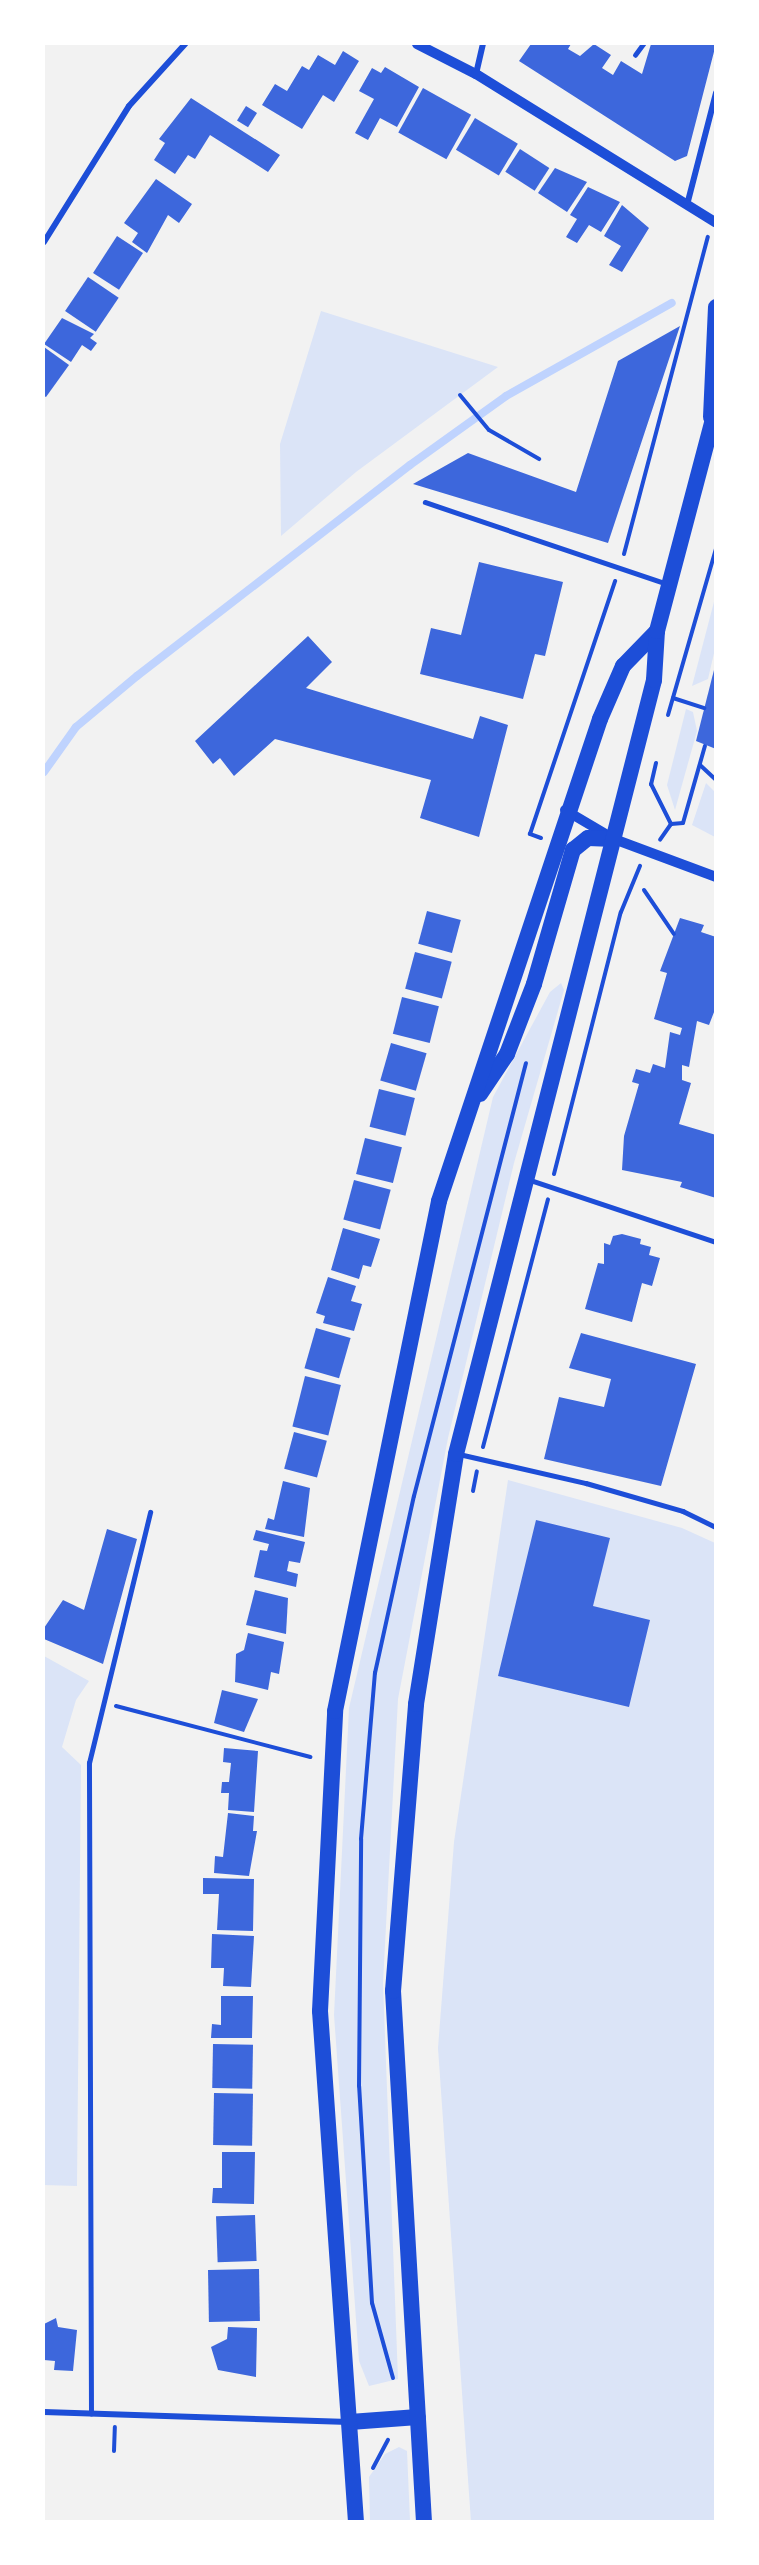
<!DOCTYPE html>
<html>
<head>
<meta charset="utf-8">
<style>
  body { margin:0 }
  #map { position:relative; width:759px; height:2565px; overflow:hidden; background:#f2f2f2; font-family:Cabin,sans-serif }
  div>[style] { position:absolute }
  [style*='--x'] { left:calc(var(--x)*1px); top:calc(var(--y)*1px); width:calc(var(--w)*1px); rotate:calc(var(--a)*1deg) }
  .green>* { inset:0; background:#dbe4f7 }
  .stream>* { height:8px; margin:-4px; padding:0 4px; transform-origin:4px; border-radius:4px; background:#bfd3fe }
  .building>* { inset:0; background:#3d67dc; transform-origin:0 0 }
  .path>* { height:4px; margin:-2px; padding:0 2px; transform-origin:2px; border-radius:2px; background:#1d4ed8 }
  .service>* { height:4.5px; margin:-2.25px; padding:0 2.25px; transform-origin:2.25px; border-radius:2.25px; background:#1d4ed8 }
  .minor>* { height:6px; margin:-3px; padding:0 3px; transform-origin:3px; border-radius:3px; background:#1d4ed8 }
  .tertiary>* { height:10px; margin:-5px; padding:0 5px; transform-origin:5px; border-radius:5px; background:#1d4ed8 }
  .trunk>* { height:16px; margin:-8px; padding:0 8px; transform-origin:8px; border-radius:8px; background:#1d4ed8 }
  span { translate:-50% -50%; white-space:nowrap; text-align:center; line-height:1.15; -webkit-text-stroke:4.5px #fff; paint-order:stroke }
  .frame { position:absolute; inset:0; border:45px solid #fff; pointer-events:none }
</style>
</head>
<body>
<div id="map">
  <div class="green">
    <div style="clip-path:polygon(321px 311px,498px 367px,356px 472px,281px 536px,280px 444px)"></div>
    <div style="clip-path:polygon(715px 598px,715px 649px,708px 679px,692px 686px)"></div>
    <div style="clip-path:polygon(686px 709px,693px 712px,697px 731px,675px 810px,667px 785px)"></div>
    <div style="clip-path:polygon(706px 783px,715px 792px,715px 837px,692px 825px)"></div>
    <div style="clip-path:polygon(561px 983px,564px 990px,514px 1163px,448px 1438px,398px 1699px,383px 1983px,398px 2379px,369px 2386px,359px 2361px,334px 2015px,349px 1708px,493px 1097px,550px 992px)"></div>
    <div style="clip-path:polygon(508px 1480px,682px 1528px,715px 1543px,716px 2521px,471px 2522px,438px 2048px,454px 1842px)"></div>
    <div style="clip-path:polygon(44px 1656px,89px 1681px,76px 1700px,62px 1747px,81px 1765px,77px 2186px,44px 2185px)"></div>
    <div style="clip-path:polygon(399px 2447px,407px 2451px,410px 2521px,370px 2521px,369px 2477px,385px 2454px)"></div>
  </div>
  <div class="stream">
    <div style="--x:44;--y:772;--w:55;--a:-54.6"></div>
    <div style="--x:76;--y:727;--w:80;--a:-39.9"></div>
    <div style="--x:137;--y:676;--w:345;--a:-37.7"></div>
    <div style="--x:410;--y:465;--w:118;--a:-35.7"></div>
    <div style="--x:506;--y:396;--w:190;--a:-29.3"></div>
  </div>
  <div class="building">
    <div style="clip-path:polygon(531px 44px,571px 44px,568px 49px,580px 56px,594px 44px,611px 55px,602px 68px,613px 75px,621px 61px,642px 74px,651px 44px,716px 44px,687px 156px,675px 161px,519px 61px)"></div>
    <div style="clip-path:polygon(343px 51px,359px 61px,334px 102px,323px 95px,302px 129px,262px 105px,275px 84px,287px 91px,302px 66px,309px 70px,318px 55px,335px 65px)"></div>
    <div style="clip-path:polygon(385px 67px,419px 87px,397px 127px,380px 118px,368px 140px,355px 133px,374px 99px,359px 91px,372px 68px,381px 73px)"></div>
    <div style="left:423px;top:88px;width:55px;height:51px;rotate:29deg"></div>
    <div style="clip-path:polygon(191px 98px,280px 155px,268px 172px,210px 135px,195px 159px,188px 155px,175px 174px,154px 160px,165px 143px,159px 139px)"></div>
    <div style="left:246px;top:106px;width:13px;height:17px;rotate:32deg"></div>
    <div style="left:475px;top:118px;width:50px;height:37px;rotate:31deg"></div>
    <div style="left:520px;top:149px;width:35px;height:27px;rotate:33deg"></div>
    <div style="clip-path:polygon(555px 168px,587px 182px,567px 212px,538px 193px)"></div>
    <div style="clip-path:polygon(156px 179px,192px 204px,179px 223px,168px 215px,147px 253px,132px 242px,138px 233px,124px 223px)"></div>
    <div style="clip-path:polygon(588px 187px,620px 202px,601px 232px,589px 225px,577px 243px,566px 237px,577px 219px,570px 215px)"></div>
    <div style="clip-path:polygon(622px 205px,649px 228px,622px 272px,609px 265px,621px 246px,604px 236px)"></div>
    <div style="left:117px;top:236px;width:31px;height:44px;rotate:33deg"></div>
    <div style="left:88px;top:277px;width:37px;height:41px;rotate:34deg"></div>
    <div style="clip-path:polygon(62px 318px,94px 334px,90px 338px,97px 343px,91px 351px,82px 345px,71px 362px,44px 344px)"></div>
    <div style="clip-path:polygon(680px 326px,608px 543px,413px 484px,468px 453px,576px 492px,618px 361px)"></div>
    <div style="clip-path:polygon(44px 347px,69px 365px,46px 397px,44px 396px)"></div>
    <div style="clip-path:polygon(479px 562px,563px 582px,545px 656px,535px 654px,523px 699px,420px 674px,431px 628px,461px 635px)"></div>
    <div style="clip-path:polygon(308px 636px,332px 662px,306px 688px,473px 739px,480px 716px,508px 725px,479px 837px,420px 818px,431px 780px,275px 739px,234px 776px,220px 758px,213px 764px,195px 741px)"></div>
    <div style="clip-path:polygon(715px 666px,716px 666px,716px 749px,696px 741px)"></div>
    <div style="left:427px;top:911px;width:35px;height:34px;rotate:15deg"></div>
    <div style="clip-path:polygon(680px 918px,704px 925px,701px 932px,716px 937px,716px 1007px,709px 1025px,697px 1021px,689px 1067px,682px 1065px,682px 1080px,691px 1083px,679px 1124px,716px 1135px,716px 1198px,680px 1187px,682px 1182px,622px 1170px,624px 1136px,639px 1084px,632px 1082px,636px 1069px,650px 1073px,653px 1064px,665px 1068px,670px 1032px,680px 1035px,682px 1028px,654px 1019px,667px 973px,660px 971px)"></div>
    <div style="left:415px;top:952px;width:38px;height:38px;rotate:15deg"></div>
    <div style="left:402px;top:997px;width:38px;height:38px;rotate:14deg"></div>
    <div style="left:391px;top:1043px;width:37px;height:39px;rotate:16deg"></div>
    <div style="left:379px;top:1089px;width:37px;height:39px;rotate:14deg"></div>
    <div style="left:365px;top:1138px;width:38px;height:37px;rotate:14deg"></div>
    <div style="left:354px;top:1180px;width:38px;height:41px;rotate:15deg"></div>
    <div style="clip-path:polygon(343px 1228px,380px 1239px,371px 1267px,363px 1265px,359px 1279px,331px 1270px)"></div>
    <div style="clip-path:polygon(622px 1234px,641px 1239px,640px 1244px,651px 1247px,649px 1255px,660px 1258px,652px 1286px,642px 1283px,632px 1322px,585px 1309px,598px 1263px,604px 1264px,604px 1243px,610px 1245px,613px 1236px)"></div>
    <div style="clip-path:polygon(328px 1277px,356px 1286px,351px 1301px,362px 1304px,354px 1331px,323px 1323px,325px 1316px,316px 1313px)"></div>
    <div style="left:316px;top:1328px;width:36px;height:42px;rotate:16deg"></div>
    <div style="clip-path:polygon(581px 1333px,696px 1364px,661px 1486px,544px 1459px,559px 1397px,604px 1407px,611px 1379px,569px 1368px)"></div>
    <div style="left:305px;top:1376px;width:37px;height:52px;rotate:14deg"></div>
    <div style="left:294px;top:1432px;width:34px;height:38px;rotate:15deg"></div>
    <div style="clip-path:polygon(283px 1481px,310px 1488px,304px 1537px,265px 1529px,268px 1518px,274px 1520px)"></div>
    <div style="clip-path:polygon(536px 1520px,610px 1538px,593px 1606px,650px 1620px,629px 1707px,498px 1676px)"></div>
    <div style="clip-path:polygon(107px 1529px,137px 1539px,103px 1664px,44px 1639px,44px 1628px,63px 1600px,84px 1610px)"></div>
    <div style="clip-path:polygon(256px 1530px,305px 1542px,300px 1563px,289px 1561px,287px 1571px,298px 1574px,296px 1587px,254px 1577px,260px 1550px,267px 1551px,269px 1544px,253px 1540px)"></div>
    <div style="clip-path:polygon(255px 1590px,288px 1598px,286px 1634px,246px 1625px)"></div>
    <div style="clip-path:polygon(248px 1633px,284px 1642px,279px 1674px,271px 1672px,268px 1690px,235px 1682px,236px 1654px,244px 1650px)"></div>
    <div style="clip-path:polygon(222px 1690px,258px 1699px,244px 1732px,214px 1723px)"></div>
    <div style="clip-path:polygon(224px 1748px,258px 1751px,254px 1812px,228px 1810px,229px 1793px,221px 1793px,222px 1782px,229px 1782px,231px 1763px,223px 1762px)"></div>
    <div style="clip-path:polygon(228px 1813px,254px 1816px,253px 1831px,257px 1831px,249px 1876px,214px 1873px,215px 1856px,223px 1857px)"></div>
    <div style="clip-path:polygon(203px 1878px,254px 1879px,253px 1931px,217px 1930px,219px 1894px,203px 1894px)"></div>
    <div style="clip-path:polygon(212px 1934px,254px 1936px,251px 1987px,223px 1986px,224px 1968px,211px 1968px)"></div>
    <div style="clip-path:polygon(221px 1996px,253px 1996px,252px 2038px,211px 2038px,212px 2024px,221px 2025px)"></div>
    <div style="left:213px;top:2044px;width:40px;height:44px;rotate:1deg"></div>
    <div style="left:214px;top:2093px;width:39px;height:52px;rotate:1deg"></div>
    <div style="clip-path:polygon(222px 2152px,255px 2152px,254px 2204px,212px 2203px,213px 2188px,222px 2188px)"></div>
    <div style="left:255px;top:2215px;width:46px;height:39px;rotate:88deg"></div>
    <div style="left:259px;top:2269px;width:52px;height:51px;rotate:89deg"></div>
    <div style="clip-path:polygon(56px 2318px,58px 2327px,77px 2330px,73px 2371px,54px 2370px,55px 2361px,44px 2360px,44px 2324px)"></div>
    <div style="clip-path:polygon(228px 2327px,257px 2328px,256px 2377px,218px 2370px,211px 2347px,227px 2339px)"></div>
  </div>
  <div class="path">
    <div style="--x:460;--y:395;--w:45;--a:50.4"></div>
    <div style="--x:489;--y:430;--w:58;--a:30.1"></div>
    <div style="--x:624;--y:554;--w:328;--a:-75.2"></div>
    <div style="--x:673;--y:698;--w:33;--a:18"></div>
    <div style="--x:668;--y:715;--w:173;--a:-73.9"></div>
    <div style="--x:656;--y:763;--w:22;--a:103"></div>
    <div style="--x:651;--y:784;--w:45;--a:63.4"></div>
    <div style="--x:671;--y:824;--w:19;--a:125"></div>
    <div style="--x:700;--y:765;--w:22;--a:43"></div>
    <div style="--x:671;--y:824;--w:12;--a:-5"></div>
    <div style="--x:683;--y:823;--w:80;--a:-74.1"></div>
    <div style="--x:541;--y:838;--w:12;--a:-160"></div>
    <div style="--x:530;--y:834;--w:267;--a:-71.4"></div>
    <div style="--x:644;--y:890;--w:53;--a:55.7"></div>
    <div style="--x:554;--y:1174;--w:270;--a:-75.7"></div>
    <div style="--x:621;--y:912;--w:50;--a:-67.6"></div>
    <div style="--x:483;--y:1447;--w:256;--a:-75.3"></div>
    <div style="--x:473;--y:1491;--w:20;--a:-79"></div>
    <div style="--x:116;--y:1706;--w:201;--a:14.7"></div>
    <div style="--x:393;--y:2378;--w:78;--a:-105.6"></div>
    <div style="--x:372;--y:2303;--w:217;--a:-93.4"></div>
    <div style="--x:359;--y:2086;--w:247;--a:-89.5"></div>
    <div style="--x:361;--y:1839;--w:167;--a:-85.2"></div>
    <div style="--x:375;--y:1673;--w:181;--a:-77.6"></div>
    <div style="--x:414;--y:1496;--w:447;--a:-75.5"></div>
    <div style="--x:114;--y:2451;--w:24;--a:-88"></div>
    <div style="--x:373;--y:2468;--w:32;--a:-62"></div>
  </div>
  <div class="service">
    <div style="--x:635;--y:55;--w:14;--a:-54"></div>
    <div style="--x:425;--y:502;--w:256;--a:18.7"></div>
    <div style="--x:530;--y:1180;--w:196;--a:18.4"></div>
    <div style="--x:459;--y:1454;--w:130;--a:12.9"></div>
    <div style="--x:586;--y:1483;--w:101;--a:16.1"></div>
    <div style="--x:683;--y:1511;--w:37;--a:26"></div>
    <div style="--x:91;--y:2414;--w:651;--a:-90.18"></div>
    <div style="--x:89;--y:1763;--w:258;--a:-76.3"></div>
  </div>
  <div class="minor">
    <div style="--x:476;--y:74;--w:31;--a:-77"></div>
    <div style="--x:687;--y:205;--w:116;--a:-75.5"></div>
    <div style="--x:44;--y:242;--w:160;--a:-58"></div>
    <div style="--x:129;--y:106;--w:84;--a:-47.9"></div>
    <div style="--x:44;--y:2412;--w:305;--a:1.9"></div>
  </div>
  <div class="tertiary">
    <div style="--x:417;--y:44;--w:66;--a:27"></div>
    <div style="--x:476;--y:74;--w:282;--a:31.8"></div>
    <div style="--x:565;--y:810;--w:57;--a:30.6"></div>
    <div style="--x:614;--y:839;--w:109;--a:20.4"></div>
  </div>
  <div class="trunk">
    <div style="--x:711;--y:417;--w:110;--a:-87.4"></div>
    <div style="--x:480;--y:1094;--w:48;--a:-56"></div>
    <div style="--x:507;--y:1054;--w:75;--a:-68.9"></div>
    <div style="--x:534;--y:984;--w:140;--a:-73.8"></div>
    <div style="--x:573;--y:850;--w:19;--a:-39"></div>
    <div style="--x:588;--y:838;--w:26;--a:2"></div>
    <div style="--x:350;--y:2422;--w:68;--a:-4.2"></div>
    <div style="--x:356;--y:2522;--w:512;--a:-94.03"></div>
    <div style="--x:320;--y:2011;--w:300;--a:-87.1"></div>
    <div style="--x:335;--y:1711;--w:520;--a:-78.47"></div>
    <div style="--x:439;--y:1201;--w:508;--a:-71.53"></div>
    <div style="--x:600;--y:719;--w:58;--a:-66.5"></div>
    <div style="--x:623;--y:666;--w:49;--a:-45.8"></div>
    <div style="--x:424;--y:2522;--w:532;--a:-93.34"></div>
    <div style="--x:393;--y:1991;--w:288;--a:-85.4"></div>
    <div style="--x:416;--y:1704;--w:253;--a:-80.9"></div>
    <div style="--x:456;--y:1454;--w:799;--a:-75.65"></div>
    <div style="--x:654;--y:680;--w:49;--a:-86.5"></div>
    <div style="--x:657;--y:631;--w:232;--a:-75.2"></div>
  </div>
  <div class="frame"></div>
</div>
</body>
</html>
